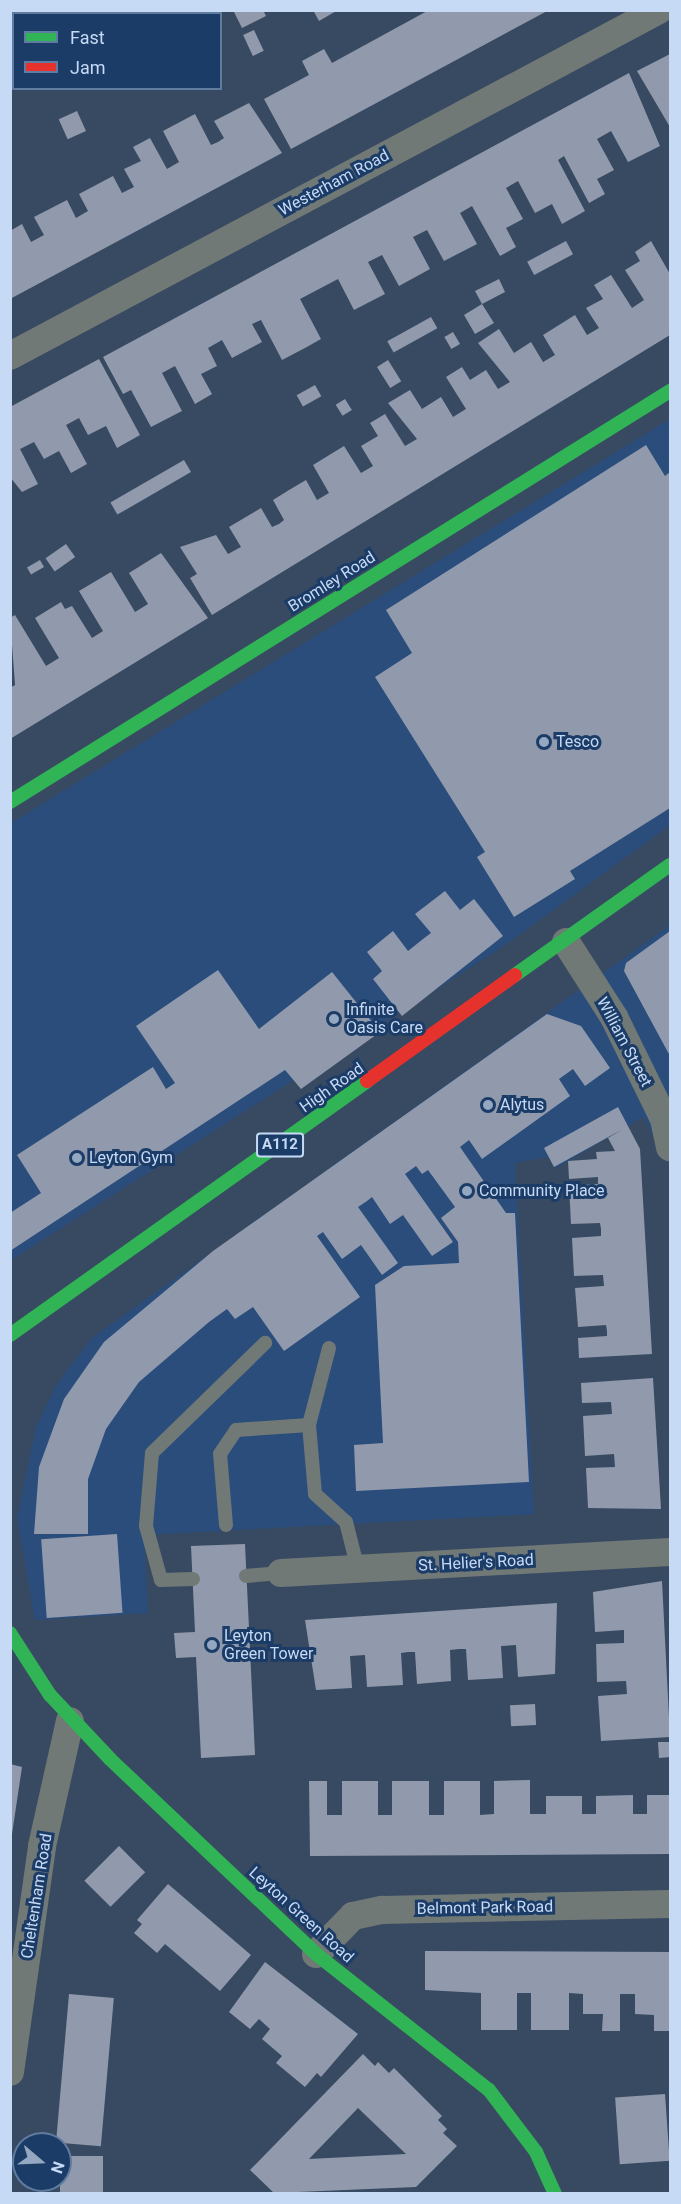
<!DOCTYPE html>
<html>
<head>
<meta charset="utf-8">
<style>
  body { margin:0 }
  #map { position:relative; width:681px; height:2204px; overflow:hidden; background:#384a62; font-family:Roboto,sans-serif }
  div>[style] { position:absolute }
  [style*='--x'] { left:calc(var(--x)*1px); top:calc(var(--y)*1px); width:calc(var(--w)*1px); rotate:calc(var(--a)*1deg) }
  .built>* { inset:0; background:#2a4d7c }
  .building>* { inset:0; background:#919aac; transform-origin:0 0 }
  .lane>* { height:14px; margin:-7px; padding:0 7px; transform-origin:7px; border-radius:7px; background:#717976 }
  .street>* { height:28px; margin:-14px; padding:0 14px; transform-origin:14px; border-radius:14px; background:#717976 }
  .fast>* { height:14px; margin:-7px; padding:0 7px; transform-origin:7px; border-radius:7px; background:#30b455 }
  .jam>* { height:14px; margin:-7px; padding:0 7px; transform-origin:7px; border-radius:7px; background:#e5322d }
  .dots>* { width:16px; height:16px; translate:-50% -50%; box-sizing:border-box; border:3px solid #1c3c68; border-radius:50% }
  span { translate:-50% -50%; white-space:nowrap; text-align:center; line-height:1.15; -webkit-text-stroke:6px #1c3c68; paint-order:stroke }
  .shield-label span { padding:2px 4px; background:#1c3c68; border:2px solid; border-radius:4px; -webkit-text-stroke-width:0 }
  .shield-label { font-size:15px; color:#c7daf5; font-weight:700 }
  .street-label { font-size:16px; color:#c7daf5 }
  .poi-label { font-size:16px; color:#c7daf5 }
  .left { translate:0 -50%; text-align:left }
  .frame { position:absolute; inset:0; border:12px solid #c7daf5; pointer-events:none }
  .legend { position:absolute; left:12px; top:12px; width:210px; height:78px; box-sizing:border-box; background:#1c3c68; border:2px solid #607ba0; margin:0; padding:8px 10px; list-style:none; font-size:18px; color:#c7daf5 }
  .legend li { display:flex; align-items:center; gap:12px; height:30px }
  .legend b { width:30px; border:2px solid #607ba0 }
  .north { position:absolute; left:12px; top:2132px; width:60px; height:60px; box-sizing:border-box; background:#1c3c68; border:2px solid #607ba0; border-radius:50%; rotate:109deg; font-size:16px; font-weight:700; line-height:24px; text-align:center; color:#c7daf5 }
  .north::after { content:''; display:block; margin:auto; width:21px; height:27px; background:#95a8c2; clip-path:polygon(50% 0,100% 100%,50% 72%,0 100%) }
</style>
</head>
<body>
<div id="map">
  <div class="built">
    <div style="clip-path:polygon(670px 419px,670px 825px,501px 948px,11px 1260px,11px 823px)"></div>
    <div style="clip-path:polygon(670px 925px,670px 1149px,663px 1153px,643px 1117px,556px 1168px,547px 1157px,515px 1163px,534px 1514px,144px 1535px,148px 1613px,35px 1620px,17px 1518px,36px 1427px,57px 1384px,92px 1338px)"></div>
  </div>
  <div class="building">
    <div style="clip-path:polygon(10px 10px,67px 10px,68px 14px,14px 14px,10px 33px)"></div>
    <div style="clip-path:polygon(209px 10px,211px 14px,192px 14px,197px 10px)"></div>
    <div style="clip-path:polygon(233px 10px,263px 10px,266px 16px,242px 28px)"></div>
    <div style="clip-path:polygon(313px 10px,338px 10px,319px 21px)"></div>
    <div style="clip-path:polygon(429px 10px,549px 10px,291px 149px,264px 99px,309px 75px,302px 61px,324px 49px,332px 63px)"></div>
    <div style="left:254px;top:30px;width:23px;height:12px;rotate:65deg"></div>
    <div style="clip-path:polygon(670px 54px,670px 127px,637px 71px)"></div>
    <div style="clip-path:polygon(629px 73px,660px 146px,628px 162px,611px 131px,597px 139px,614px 170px,597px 179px,605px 194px,589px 203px,564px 156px,558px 160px,585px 211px,562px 224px,552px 204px,535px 213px,518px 181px,506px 188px,523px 219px,506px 228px,516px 247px,500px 256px,472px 206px,460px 213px,477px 244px,444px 261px,427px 230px,413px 237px,430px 269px,399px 286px,382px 255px,368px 262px,385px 294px,354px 310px,338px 279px,300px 299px,321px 339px,305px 348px,282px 360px,261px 320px,252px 324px,262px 342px,232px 358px,222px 340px,208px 348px,217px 366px,201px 374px,212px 394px,195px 404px,175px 366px,162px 373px,182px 411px,151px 427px,131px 390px,123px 394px,103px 357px)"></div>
    <div style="clip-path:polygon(249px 103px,282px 153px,10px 299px,10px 231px,22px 224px,31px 242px,44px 235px,34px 217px,67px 200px,76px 218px,88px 211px,79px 194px,113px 176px,122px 193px,134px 187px,124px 169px,141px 161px,133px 147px,150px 138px,167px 169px,179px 162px,163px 131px,195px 114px,211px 145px,218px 142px,224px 138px,214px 121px)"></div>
    <div style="left:77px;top:111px;width:22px;height:20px;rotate:66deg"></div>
    <div style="left:566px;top:241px;width:15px;height:44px;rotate:62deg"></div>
    <div style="clip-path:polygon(651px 241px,670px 274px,670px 335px,212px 615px,190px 578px,197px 574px,180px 547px,216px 535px,228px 554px,241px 547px,229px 527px,261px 508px,272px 527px,279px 524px,284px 520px,273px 500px,289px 490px,306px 480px,317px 500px,329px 493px,313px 465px,344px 446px,361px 473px,373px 466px,361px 446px,378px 436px,370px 423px,385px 414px,405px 446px,417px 439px,388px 403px,410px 390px,422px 409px,441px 397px,453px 417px,466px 409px,446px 377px,462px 367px,470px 380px,486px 370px,498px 389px,510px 382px,478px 343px,499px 329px,514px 353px,531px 342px,543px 362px,555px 355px,543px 335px,575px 315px,587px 335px,599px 328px,586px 308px,603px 299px,594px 285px,611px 275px,632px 308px,644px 300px,625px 270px,640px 261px,635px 252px)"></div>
    <div style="clip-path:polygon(499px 279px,505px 292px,482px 304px,494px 323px,475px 334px,464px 315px,482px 304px,475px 291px)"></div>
    <div style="left:431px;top:317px;width:13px;height:50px;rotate:61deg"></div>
    <div style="left:453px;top:332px;width:14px;height:10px;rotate:60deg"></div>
    <div style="clip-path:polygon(99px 359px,140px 435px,117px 448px,106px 426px,88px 435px,79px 418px,66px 425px,87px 464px,71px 473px,59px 451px,44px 459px,34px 442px,20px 449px,38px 484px,22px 492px,10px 477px,10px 407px)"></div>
    <div style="left:388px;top:360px;width:25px;height:13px;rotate:58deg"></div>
    <div style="left:315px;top:385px;width:13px;height:21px;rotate:61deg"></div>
    <div style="left:345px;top:399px;width:13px;height:11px;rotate:58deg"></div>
    <div style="clip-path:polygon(646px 445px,665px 476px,670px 472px,670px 808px,570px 871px,575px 879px,514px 917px,477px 857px,485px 852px,375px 677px,412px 653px,386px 610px)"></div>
    <div style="left:184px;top:460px;width:14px;height:85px;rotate:60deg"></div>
    <div style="left:66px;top:544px;width:16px;height:25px;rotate:55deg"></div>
    <div style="clip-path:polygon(161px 553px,208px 618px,10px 739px,10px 688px,15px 685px,10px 618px,15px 615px,46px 666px,59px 658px,35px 618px,61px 602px,65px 609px,72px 606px,92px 638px,103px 631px,79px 591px,111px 572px,135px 612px,148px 604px,129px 573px)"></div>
    <div style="left:40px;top:560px;width:8px;height:15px;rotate:60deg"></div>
    <div style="clip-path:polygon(445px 891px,460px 910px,474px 899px,503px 936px,402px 1016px,373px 979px,382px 971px,367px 952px,393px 931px,408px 951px,423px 939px,431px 933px,415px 914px)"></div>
    <div style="clip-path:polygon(670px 931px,670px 1056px,624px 971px,626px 963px)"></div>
    <div style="clip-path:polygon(218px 970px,259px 1029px,332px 972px,380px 1032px,301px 1089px,285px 1070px,10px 1251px,10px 1213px,41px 1193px,17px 1155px,153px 1067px,166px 1089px,175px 1083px,136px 1026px)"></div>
    <div style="clip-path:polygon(547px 1014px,581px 1026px,610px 1068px,585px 1086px,573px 1069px,559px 1079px,570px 1096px,482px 1159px,469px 1140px,460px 1147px,506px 1213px,515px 1213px,529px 1482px,356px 1491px,354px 1445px,383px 1443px,375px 1285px,404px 1266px,459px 1263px,458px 1242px,441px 1218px,455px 1207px,428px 1170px,422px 1174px,416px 1166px,405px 1174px,453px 1242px,432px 1256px,403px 1215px,390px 1224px,372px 1197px,367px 1201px,358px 1207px,398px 1263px,382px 1275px,361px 1245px,342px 1259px,323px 1232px,317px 1236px,360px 1297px,284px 1351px,253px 1307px,235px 1319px,227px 1309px,209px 1322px,139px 1382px,106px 1429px,88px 1479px,88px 1534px,34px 1534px,39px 1467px,64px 1399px,104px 1342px,213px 1251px)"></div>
    <div style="clip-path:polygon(618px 1107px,640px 1149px,652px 1354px,579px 1358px,578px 1338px,607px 1336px,607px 1331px,606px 1325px,578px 1327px,575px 1288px,604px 1286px,603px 1275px,574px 1276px,572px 1238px,601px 1236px,601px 1229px,600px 1223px,571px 1224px,569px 1186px,598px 1184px,598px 1177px,569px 1179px,568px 1161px,597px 1159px,596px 1152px,615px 1151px,608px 1138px,623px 1129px,554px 1167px,544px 1148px)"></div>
    <div style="clip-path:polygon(653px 1378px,661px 1509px,588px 1508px,586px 1468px,615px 1467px,614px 1454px,585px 1456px,583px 1416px,612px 1414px,611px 1402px,582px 1403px,581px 1383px)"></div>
    <div style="left:117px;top:1534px;width:79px;height:76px;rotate:86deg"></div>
    <div style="clip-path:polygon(245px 1544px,255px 1755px,201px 1758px,196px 1657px,176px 1658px,174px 1633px,195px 1632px,191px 1546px)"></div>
    <div style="clip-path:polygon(662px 1581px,670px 1737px,601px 1741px,598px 1696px,627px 1694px,626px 1681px,597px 1682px,596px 1644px,624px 1643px,624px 1630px,595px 1632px,593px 1592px)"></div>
    <div style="clip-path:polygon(557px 1603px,555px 1674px,518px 1677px,516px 1645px,501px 1646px,503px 1678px,468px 1680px,466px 1649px,459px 1649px,450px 1650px,451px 1681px,417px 1684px,415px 1652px,408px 1652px,401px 1653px,403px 1685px,367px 1687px,365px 1655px,350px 1656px,352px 1688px,316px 1690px,305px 1620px)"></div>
    <div style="left:535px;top:1704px;width:21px;height:25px;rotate:87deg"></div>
    <div style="clip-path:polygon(658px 1742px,670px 1742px,670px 1757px,659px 1758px)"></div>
    <div style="clip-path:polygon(10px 1764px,22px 1767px,12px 1834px,10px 1834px)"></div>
    <div style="clip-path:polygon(530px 1780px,530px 1814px,546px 1814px,546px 1796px,582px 1796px,582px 1814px,596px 1814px,596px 1796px,633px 1795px,633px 1814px,647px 1814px,647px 1795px,670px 1795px,670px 1854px,310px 1856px,309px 1781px,327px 1781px,327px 1815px,342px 1815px,342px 1781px,378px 1781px,378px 1815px,392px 1815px,392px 1781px,429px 1781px,429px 1815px,444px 1815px,444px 1781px,480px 1781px,480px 1815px,494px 1814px,494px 1781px)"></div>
    <div style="left:119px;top:1846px;width:37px;height:49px;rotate:45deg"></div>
    <div style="clip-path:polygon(168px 1884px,251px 1955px,220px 1991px,165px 1944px,157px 1953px,134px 1933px,142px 1924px,137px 1920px)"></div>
    <div style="clip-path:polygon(425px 1951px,670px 1952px,670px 2031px,654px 2031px,654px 2015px,635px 2014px,635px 1994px,620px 1994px,620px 2031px,602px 2031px,603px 2014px,583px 2014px,583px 1994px,569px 1993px,569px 2030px,531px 2030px,531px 1993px,517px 1993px,517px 2030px,481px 2030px,481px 1993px,425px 1990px)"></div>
    <div style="clip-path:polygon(265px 1962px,358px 2034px,321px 2077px,317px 2073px,305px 2087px,276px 2063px,282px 2056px,262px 2039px,270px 2029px,259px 2019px,250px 2029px,229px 2012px)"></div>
    <div style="left:69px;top:1994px;width:45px;height:149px;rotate:5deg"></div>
    <div style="clip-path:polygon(evenodd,363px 2054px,375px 2066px,378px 2062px,389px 2073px,394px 2068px,442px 2116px,438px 2120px,447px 2129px,443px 2133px,457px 2146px,416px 2187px,274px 2193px,250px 2170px,363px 2054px,358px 2108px,406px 2154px,309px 2159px,358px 2108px)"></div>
    <div style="left:665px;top:2094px;width:67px;height:50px;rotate:86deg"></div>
    <div style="left:60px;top:2156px;width:43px;height:37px"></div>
  </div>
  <div class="lane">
    <div style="--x:329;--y:1348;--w:80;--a:104.6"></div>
    <div style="--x:309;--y:1425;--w:69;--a:85"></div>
    <div style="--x:315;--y:1494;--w:42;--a:42.1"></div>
    <div style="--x:346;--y:1522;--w:49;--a:75.7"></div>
    <div style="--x:226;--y:1525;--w:71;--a:-94.8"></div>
    <div style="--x:220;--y:1454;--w:29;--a:-56"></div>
    <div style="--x:236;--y:1430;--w:73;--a:-3.9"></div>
    <div style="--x:246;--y:1576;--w:35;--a:-5"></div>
    <div style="--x:193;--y:1579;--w:32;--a:178"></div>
    <div style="--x:161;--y:1580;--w:56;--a:-105.5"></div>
    <div style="--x:146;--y:1526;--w:73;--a:-85.3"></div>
    <div style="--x:152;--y:1453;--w:158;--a:-44.2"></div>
  </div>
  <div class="street">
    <div style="--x:10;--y:356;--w:735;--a:-28.06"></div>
    <div style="--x:566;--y:942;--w:89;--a:57.4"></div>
    <div style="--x:614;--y:1017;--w:114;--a:63.9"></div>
    <div style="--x:664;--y:1119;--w:29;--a:78"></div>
    <div style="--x:281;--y:1573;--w:390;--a:-3.1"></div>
    <div style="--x:316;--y:1954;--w:53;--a:-45.8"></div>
    <div style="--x:353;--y:1916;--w:30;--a:-12"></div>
    <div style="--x:382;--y:1910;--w:288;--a:-1.2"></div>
    <div style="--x:10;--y:2072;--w:228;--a:-81.9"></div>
    <div style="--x:42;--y:1846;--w:128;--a:-77.4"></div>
  </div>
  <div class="fast">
    <div style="--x:10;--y:802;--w:778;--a:-31.91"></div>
    <div style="--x:515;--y:975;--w:190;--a:-35.4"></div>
    <div style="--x:10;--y:1335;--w:438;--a:-35.4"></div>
    <div style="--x:10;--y:1633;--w:74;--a:57.2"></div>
    <div style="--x:50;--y:1695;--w:88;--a:46.8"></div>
    <div style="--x:110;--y:1759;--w:284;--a:43.4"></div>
    <div style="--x:316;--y:1954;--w:220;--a:38.2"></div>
    <div style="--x:489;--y:2090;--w:78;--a:52.8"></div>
    <div style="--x:536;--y:2152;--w:46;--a:65.7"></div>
  </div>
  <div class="jam">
    <div style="--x:367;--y:1081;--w:182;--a:-35.6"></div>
  </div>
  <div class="dots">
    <div style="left:544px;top:742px;background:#95a8c2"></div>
    <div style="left:334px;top:1019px;background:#95a8c2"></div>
    <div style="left:488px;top:1105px;background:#95a8c2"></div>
    <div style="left:77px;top:1158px;background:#95a8c2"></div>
    <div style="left:467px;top:1191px;background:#95a8c2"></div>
    <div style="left:212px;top:1645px;background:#95a8c2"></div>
  </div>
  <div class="shield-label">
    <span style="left:280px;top:1145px">A112</span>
  </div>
  <div class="street-label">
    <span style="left:334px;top:183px;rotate:-28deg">Westerham Road</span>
    <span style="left:332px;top:582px;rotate:-32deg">Bromley Road</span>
    <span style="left:624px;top:1042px;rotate:62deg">William Street</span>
    <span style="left:332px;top:1088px;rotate:-35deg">High Road</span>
    <span style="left:476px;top:1563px;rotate:-3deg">St. Helier's Road</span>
    <span style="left:37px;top:1896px;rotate:-81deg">Cheltenham Road</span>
    <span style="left:485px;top:1908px;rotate:-1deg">Belmont Park Road</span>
    <span style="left:301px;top:1915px;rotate:42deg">Leyton Green Road</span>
  </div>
  <div class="poi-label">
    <span class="left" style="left:556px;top:742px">Tesco</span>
    <span class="left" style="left:346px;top:1019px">Infinite<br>Oasis Care</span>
    <span class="left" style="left:500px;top:1105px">Alytus</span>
    <span class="left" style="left:89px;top:1158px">Leyton Gym</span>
    <span class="left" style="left:479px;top:1191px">Community Place</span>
    <span class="left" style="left:224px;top:1645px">Leyton<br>Green Tower</span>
  </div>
  <div class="frame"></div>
  <ul class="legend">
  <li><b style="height:8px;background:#30b455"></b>Fast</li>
  <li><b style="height:8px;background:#e5322d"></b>Jam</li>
  </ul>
  <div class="north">N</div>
</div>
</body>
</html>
